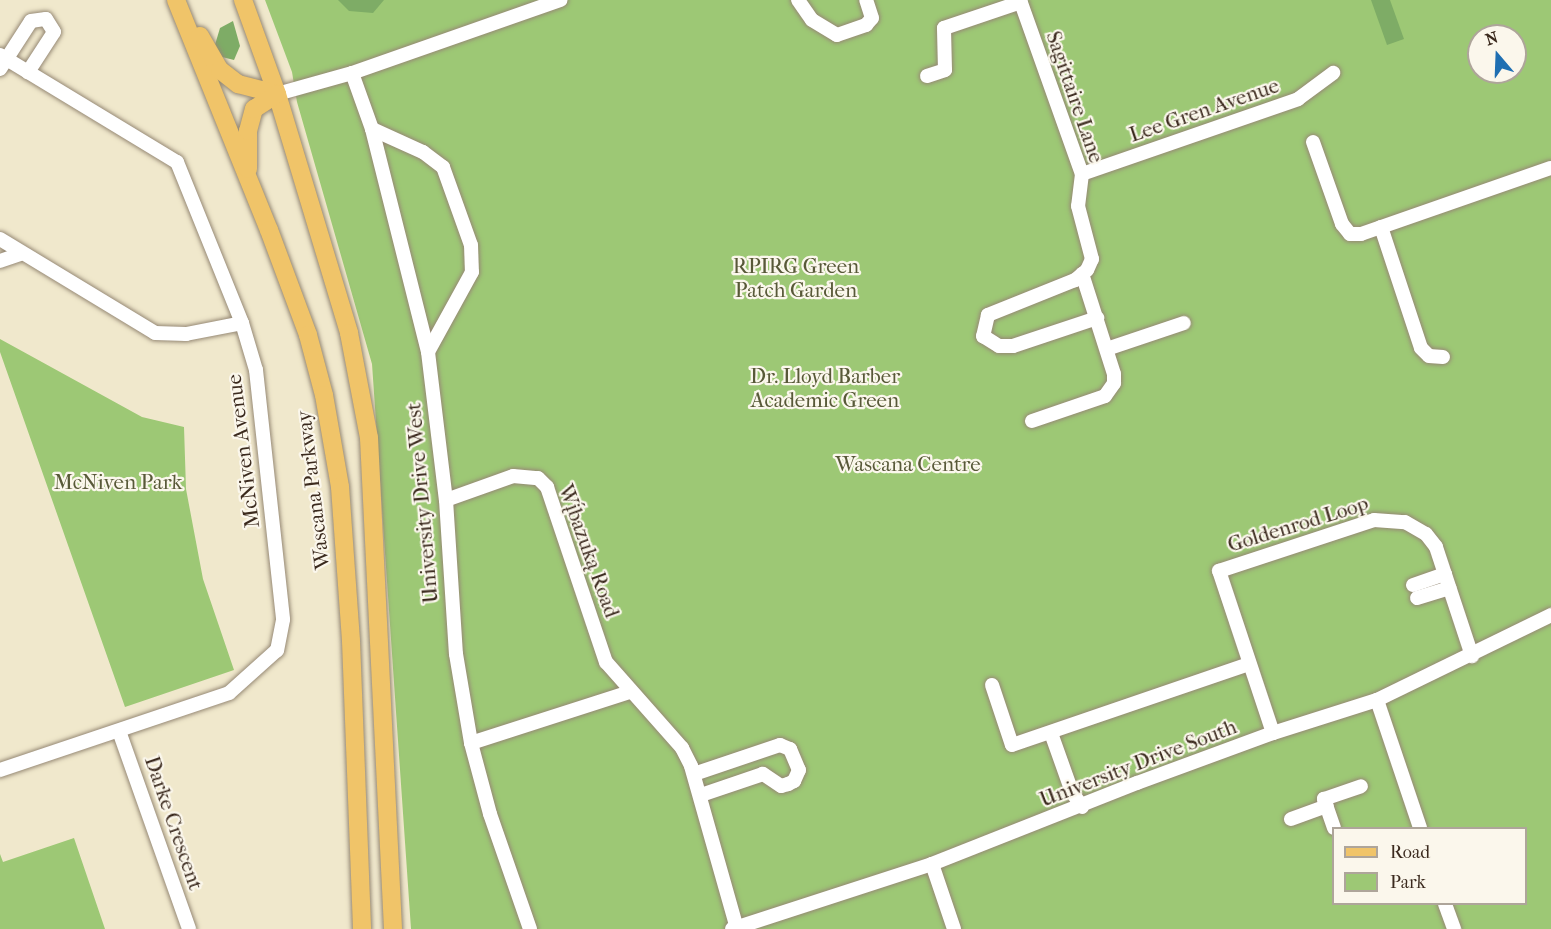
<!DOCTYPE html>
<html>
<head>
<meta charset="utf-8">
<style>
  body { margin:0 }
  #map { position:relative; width:1551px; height:929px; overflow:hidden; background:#f0e8cc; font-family:"IM FELL French Canon",serif }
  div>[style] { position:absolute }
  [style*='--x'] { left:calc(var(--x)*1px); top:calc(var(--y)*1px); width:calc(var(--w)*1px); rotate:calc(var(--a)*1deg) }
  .green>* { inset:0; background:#9dc875 }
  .forest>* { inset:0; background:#7eac66 }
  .roads { filter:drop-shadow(0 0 2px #968975) drop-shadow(0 0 2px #968975) }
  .minor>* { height:14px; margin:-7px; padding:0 7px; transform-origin:7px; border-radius:7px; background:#fff }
  .major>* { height:18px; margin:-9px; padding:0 9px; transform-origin:9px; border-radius:9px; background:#f0c469 }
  span { translate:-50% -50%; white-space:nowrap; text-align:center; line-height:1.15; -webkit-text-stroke:4.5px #fbf7ec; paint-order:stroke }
  .street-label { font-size:21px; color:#3b2a1e }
  .park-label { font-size:21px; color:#585938 }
  .legend { position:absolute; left:1332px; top:827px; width:195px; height:78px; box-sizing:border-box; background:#fbf7ec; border:2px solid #aea59a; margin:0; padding:8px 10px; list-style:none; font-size:18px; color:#3b2a1e }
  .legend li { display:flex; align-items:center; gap:12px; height:30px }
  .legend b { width:30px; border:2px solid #aea59a }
  .north { position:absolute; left:1467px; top:24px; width:60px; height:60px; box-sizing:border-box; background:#fbf7ec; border:2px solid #aea59a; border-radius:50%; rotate:341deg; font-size:16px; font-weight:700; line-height:24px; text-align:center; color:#3b2a1e }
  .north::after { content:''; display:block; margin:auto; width:21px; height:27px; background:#1f6fb2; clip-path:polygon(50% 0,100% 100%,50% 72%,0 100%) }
</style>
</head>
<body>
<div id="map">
  <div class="green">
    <div style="clip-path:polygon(evenodd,265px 0,1551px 0,1551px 929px,411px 929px,372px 364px,297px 102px,292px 72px,265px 0,1479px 36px,1515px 36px,1515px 72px,1479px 72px,1479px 36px,265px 0,1334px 828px,1526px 828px,1526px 904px,1334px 904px,1334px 828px)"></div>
    <div style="clip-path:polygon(0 339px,142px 417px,184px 427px,186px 489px,203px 579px,234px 670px,125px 707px,0 352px)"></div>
    <div style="clip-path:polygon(74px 838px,105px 929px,0 929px,0 854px,3px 862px)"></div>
  </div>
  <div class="forest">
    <div style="clip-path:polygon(338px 0,384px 0,373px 13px,349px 11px)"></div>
    <div style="clip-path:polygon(1371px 0,1390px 0,1404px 39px,1387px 45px)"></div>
    <div style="clip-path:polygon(233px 21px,240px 46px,234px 60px,222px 57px,214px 48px,220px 28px)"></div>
  </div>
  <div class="roads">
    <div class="minor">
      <div style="--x:798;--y:0;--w:24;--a:55"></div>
      <div style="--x:812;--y:20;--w:29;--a:31"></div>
      <div style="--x:837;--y:35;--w:31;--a:-19"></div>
      <div style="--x:866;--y:25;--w:9;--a:-49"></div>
      <div style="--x:872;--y:18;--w:19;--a:-108"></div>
      <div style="--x:1020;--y:0;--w:185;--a:70.4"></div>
      <div style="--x:1082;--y:174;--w:32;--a:97"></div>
      <div style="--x:1078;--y:206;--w:55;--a:75.2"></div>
      <div style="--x:1092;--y:259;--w:12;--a:114"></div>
      <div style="--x:1087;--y:270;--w:16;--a:140"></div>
      <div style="--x:1075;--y:280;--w:94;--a:158.1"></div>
      <div style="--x:988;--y:315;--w:22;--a:103"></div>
      <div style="--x:983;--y:336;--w:19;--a:32"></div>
      <div style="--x:999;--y:346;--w:14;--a:0"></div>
      <div style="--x:1013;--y:346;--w:89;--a:-18.4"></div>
      <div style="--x:0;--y:55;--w:207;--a:31.2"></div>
      <div style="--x:177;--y:162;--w:174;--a:68"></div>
      <div style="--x:242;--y:323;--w:49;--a:73.4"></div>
      <div style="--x:256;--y:370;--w:251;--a:83.8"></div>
      <div style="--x:283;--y:620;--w:31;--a:101"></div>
      <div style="--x:277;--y:650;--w:64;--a:138.1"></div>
      <div style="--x:229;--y:693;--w:242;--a:161.4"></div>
      <div style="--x:0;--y:69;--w:57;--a:-57.1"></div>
      <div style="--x:31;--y:21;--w:15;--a:-8"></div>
      <div style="--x:46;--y:19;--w:15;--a:58"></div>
      <div style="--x:54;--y:32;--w:48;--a:123"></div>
      <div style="--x:352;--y:73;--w:59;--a:70.3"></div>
      <div style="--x:372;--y:129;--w:230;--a:75.9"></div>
      <div style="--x:428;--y:352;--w:149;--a:83.1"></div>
      <div style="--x:446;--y:500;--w:154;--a:86.3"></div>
      <div style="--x:456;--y:654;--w:90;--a:80.4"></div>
      <div style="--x:471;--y:743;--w:73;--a:75"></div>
      <div style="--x:490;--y:814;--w:122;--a:70.8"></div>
      <div style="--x:927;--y:76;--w:19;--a:-18"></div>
      <div style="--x:945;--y:70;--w:42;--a:-91.4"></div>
      <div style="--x:944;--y:28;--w:81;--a:-18.7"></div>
      <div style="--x:277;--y:94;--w:78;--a:-15.6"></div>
      <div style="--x:352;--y:73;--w:221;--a:-19.3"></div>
      <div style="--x:372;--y:129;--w:56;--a:24.3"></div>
      <div style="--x:423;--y:152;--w:25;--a:37"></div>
      <div style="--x:443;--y:167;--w:83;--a:70.3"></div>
      <div style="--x:471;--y:245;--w:27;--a:88"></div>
      <div style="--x:472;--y:272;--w:91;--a:118.8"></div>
      <div style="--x:1313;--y:142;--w:87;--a:70.5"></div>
      <div style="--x:1342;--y:224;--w:13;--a:51"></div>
      <div style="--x:1350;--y:234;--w:11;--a:0"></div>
      <div style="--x:1361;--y:234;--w:201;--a:-19.2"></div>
      <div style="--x:1082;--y:174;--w:229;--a:-19.1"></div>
      <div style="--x:1298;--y:99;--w:44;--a:-36.6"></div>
      <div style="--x:1381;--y:227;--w:127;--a:71.7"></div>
      <div style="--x:1421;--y:348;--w:11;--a:45"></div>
      <div style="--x:1429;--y:356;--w:14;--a:4"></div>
      <div style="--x:0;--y:239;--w:181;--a:31.2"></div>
      <div style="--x:155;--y:333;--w:31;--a:2"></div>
      <div style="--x:186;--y:334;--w:57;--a:-11.1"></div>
      <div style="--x:0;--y:261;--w:21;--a:-19"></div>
      <div style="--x:1107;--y:349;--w:81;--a:-18.7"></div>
      <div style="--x:1032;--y:421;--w:77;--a:-18.9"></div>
      <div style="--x:1105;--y:396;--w:16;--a:-55"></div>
      <div style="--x:1114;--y:383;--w:9;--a:-90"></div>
      <div style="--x:1114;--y:374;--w:105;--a:-107.7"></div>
      <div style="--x:446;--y:500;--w:71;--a:-19.7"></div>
      <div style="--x:513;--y:476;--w:25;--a:5"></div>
      <div style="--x:538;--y:478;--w:13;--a:45"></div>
      <div style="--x:547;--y:487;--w:185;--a:71.4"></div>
      <div style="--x:606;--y:662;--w:115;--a:48.5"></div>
      <div style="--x:682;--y:748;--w:20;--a:63"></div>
      <div style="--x:691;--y:766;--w:169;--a:74.2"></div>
      <div style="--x:1413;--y:585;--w:34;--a:-19"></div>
      <div style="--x:1417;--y:598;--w:34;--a:-17"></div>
      <div style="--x:992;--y:685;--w:63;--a:71.6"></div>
      <div style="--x:1012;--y:745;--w:250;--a:-18.9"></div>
      <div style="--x:1377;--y:700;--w:135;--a:71.4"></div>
      <div style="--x:119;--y:731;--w:210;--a:70.5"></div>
      <div style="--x:1051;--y:733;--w:63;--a:70.4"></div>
      <div style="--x:1072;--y:792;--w:18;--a:56"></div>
      <div style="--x:1273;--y:733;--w:171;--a:-108.4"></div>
      <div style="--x:1219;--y:571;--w:163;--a:-18.2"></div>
      <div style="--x:1374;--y:520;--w:31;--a:4"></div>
      <div style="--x:1405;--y:522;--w:24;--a:30"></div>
      <div style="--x:1426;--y:534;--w:16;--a:52"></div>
      <div style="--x:1436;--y:547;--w:115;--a:71.7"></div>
      <div style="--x:471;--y:743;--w:167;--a:-17.8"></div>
      <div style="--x:694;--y:774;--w:91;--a:-18.6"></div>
      <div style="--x:780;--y:745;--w:11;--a:22"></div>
      <div style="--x:790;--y:749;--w:23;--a:67"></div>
      <div style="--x:799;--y:770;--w:12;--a:114"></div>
      <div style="--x:794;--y:781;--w:7;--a:153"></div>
      <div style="--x:788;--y:784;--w:7;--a:164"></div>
      <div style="--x:781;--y:786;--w:22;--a:-146"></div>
      <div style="--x:763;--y:774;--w:65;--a:161.3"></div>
      <div style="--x:1291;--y:819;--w:38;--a:-20"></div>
      <div style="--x:1334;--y:828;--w:31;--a:-109"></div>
      <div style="--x:1324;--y:799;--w:39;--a:-19"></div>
      <div style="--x:932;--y:864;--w:69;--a:71.3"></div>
      <div style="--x:1445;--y:904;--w:27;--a:70"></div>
      <div style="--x:732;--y:929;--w:210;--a:-18"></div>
      <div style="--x:932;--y:864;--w:220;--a:-21.6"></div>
      <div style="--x:1137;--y:783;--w:145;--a:-20.2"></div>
      <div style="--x:1273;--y:733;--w:109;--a:-17.6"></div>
      <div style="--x:1377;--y:700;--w:194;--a:-26"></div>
    </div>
    <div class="major">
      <div style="--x:176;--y:0;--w:248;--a:68"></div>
      <div style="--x:269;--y:230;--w:112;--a:69.6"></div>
      <div style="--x:308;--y:335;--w:62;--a:75.1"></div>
      <div style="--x:324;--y:395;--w:93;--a:80.1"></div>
      <div style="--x:340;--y:487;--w:154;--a:85.9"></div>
      <div style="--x:351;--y:641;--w:288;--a:87.8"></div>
      <div style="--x:243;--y:0;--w:100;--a:70.1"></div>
      <div style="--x:277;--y:94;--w:250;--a:73.2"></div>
      <div style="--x:349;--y:333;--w:107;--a:79.2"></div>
      <div style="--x:369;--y:438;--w:492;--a:87.2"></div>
      <div style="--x:200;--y:36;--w:39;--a:60"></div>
      <div style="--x:220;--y:70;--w:23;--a:38"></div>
      <div style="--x:238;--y:84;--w:40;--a:14.4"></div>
      <div style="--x:248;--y:169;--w:38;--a:-90"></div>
      <div style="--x:248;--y:131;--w:23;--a:-75"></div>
      <div style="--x:254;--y:109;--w:27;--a:-33"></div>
    </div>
  </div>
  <div class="street-label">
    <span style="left:1075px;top:97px;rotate:71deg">Sagittaire Lane</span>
    <span style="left:1204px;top:110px;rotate:-19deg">Lee Gren Avenue</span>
    <span style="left:243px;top:451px;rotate:-97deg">McNiven Avenue</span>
    <span style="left:313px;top:490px;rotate:-97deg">Wascana Parkway</span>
    <span style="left:422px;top:503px;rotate:-95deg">University Drive West</span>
    <span style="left:1298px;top:524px;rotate:-17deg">Goldenrod Loop</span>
    <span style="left:589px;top:551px;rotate:70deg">Wį́bazuką Road</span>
    <span style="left:1138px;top:763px;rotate:-21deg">University Drive South</span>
    <span style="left:174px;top:823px;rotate:71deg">Darke Crescent</span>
  </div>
  <div class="park-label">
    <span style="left:796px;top:278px">RPIRG Green<br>Patch Garden</span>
    <span style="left:825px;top:388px">Dr. Lloyd Barber<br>Academic Green</span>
    <span style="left:908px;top:464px">Wascana Centre</span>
    <span style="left:118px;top:482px">McNiven Park</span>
  </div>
  <ul class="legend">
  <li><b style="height:8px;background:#f0c469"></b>Road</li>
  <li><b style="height:16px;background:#9dc875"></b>Park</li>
  </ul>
  <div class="north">N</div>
</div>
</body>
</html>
